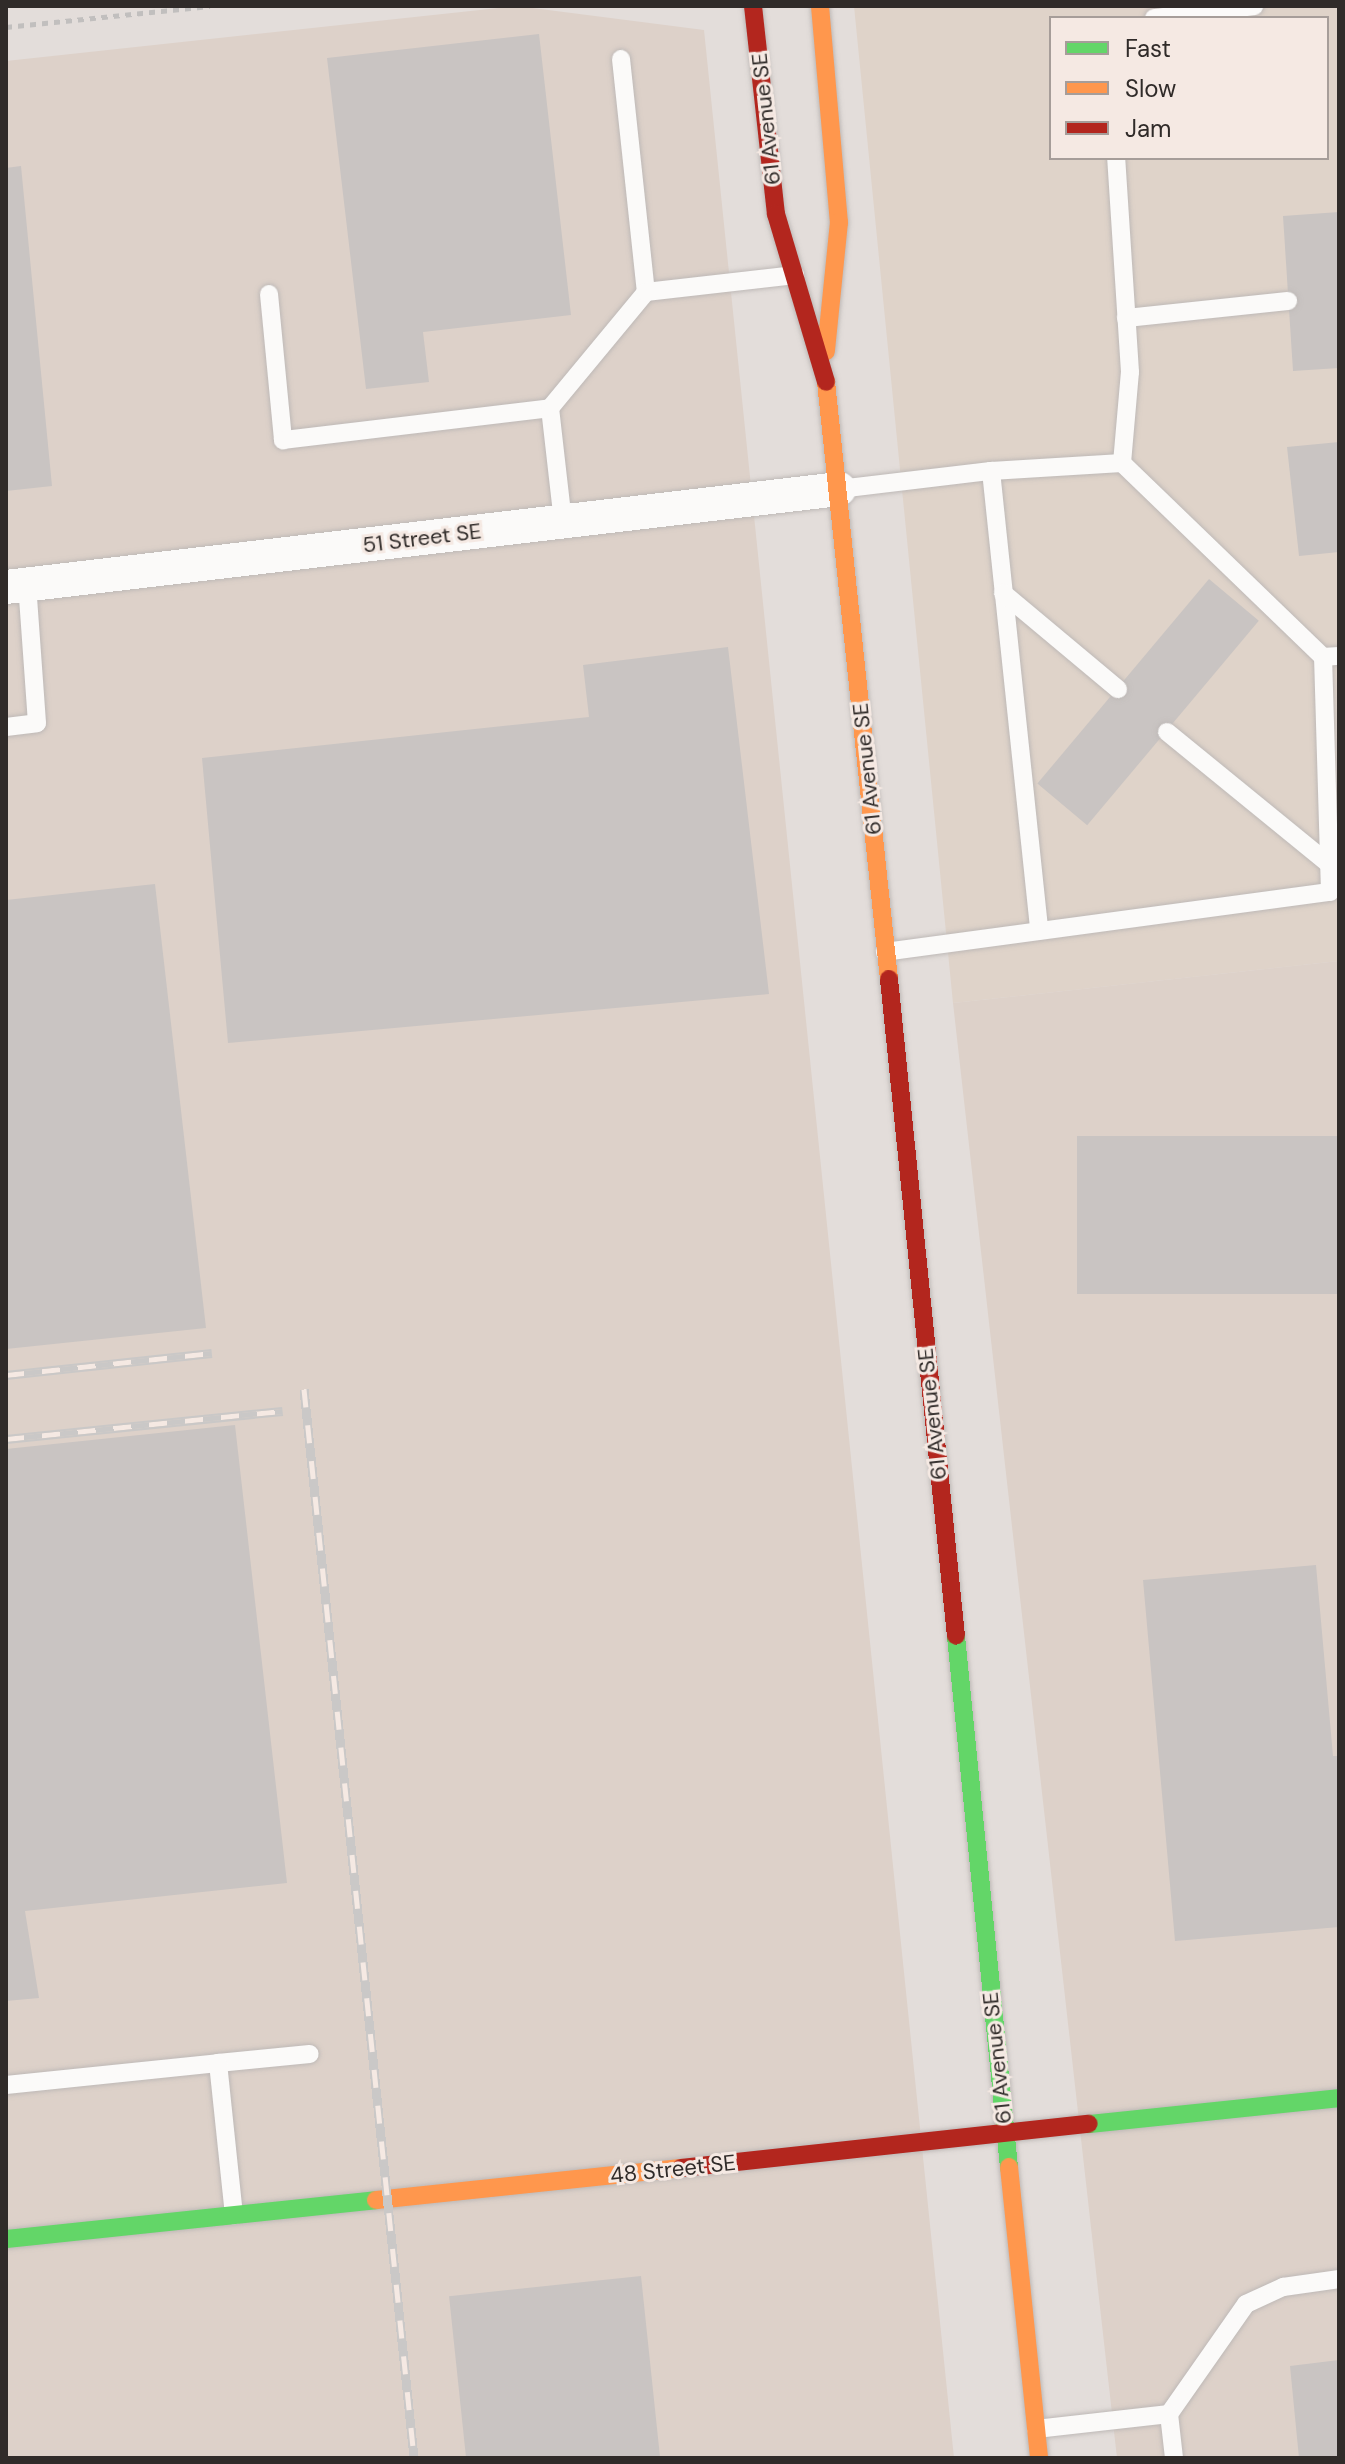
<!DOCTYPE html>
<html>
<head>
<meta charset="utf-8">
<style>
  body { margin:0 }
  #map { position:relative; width:1345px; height:2464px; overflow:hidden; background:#e3ddda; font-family:"DM Sans",sans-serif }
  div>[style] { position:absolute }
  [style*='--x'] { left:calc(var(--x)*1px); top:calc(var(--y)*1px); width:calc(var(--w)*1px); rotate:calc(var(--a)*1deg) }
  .commercial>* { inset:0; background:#dfd3c9 }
  .built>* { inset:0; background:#ddd1c9 }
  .building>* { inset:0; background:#c9c4c2; transform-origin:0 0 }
  .path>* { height:5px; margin-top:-2.5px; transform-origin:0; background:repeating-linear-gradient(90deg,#c1bfbe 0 6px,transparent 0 12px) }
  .roads { filter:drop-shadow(0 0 2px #beb9b7) drop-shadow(0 0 2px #beb9b7) }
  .lane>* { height:18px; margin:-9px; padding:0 9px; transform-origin:9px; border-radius:9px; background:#fbfaf9 }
  .street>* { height:34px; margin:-17px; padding:0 17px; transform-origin:17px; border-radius:17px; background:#fbfaf9 }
  .fast>* { height:18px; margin:-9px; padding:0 9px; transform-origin:9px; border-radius:9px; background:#63d668 }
  .slow>* { height:18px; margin:-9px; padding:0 9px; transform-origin:9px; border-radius:9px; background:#ff974d }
  .jam>* { height:18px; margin:-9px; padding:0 9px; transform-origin:9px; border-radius:9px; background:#b3261e }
  .rail>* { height:9px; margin-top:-4.5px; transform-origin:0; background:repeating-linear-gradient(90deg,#f5e9e3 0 18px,#cac8c7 0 36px); box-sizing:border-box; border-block:2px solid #cac8c7 }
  span { translate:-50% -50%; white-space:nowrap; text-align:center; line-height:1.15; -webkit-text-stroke:6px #f5e9e3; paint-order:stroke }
  .street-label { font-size:22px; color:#302b29 }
  .frame { position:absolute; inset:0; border:8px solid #302b29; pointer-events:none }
  .legend { position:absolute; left:1049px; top:16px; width:280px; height:144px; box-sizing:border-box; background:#f5e9e3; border:2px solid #a69d99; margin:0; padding:10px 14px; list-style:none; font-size:24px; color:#302b29 }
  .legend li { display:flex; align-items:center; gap:16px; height:40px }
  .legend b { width:40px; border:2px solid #a69d99 }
</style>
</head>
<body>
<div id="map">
  <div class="commercial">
    <div style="clip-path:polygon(evenodd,854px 6px,1339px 6px,1339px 961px,953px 1003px,854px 6px,1051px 18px,1327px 18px,1327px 158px,1051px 158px,1051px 18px)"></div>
  </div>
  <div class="built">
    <div style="clip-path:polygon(517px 6px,704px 30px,954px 2458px,6px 2458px,6px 61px)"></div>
    <div style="clip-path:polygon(1339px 961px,1339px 2458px,1117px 2458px,953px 1003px)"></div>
  </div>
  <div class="building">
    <div style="clip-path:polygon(539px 34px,571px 315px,423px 332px,429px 382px,366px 389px,327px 58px)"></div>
    <div style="clip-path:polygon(21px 166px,52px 486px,6px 491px,6px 168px)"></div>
    <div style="clip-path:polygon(1339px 212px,1339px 368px,1293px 371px,1283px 216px)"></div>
    <div style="clip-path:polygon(1339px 442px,1339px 552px,1299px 556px,1287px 447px)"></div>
    <div style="left:1209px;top:579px;width:65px;height:267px;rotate:40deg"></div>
    <div style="clip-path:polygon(728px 647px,769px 994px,228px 1043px,202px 758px,589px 717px,583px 665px)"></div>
    <div style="clip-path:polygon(155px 884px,206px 1328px,6px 1349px,6px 900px)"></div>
    <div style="left:1339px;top:1136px;width:158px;height:262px;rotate:90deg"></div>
    <div style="clip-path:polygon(235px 1425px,287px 1883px,25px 1911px,39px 1998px,6px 2001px,6px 1449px)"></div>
    <div style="clip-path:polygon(1316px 1565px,1333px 1756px,1339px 1756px,1339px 1927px,1175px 1941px,1143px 1580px)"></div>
    <div style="left:641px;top:2276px;width:183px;height:193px;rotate:84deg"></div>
    <div style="clip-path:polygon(1339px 2360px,1339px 2458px,1299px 2458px,1290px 2366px)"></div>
  </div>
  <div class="path">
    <div style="--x:6;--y:27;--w:205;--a:-5.9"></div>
  </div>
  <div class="roads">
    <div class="lane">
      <div style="--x:1154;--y:18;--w:101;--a:-6.8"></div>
      <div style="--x:621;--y:59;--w:234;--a:83.9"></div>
      <div style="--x:269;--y:294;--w:147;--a:84.5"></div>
      <div style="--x:283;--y:440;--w:269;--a:-6.8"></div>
      <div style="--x:1126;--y:318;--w:163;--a:-6"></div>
      <div style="--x:1122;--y:463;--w:279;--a:44"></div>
      <div style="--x:991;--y:471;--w:462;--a:84"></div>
      <div style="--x:839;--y:489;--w:153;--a:-6.8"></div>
      <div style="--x:991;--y:471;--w:131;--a:-3.5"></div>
      <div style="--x:1122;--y:463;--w:91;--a:-85"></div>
      <div style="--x:1130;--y:372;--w:214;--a:-93.7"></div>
      <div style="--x:563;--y:522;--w:115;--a:-96.5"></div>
      <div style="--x:550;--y:408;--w:151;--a:-50.4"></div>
      <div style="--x:646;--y:292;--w:150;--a:-6.5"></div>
      <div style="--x:1003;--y:593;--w:150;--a:39.9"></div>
      <div style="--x:6;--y:727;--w:31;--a:-7"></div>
      <div style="--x:37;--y:723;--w:139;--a:-94.1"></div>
      <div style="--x:1167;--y:732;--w:209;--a:39.2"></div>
      <div style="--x:885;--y:952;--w:449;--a:-7.7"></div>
      <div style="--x:1330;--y:892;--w:235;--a:-91.7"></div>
      <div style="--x:1323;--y:657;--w:16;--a:-4"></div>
      <div style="--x:218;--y:2063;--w:92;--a:-5.6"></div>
      <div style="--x:6;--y:2085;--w:213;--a:-5.9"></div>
      <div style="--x:218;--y:2063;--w:153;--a:84"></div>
      <div style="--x:1169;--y:2414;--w:134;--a:-55"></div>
      <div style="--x:1246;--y:2304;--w:41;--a:-24.7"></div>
      <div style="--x:1283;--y:2287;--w:57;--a:-8.1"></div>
      <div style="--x:1036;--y:2429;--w:134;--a:-6.4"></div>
      <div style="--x:1169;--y:2414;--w:44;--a:83.5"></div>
    </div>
    <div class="street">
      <div style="--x:6;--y:587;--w:839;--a:-6.71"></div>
    </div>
    <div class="fast">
      <div style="--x:956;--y:1636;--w:534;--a:84.3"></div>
      <div style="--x:1089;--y:2124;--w:251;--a:-5.9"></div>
      <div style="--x:6;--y:2239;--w:372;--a:-6"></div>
    </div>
    <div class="slow">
      <div style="--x:820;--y:6;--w:217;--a:85"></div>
      <div style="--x:839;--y:222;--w:130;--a:95.8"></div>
      <div style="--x:826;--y:382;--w:600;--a:83.98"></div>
      <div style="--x:1009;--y:2167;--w:293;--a:84.1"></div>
      <div style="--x:376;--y:2200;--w:307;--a:-6"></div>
    </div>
    <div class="jam">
      <div style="--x:753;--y:6;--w:209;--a:83.7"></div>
      <div style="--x:776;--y:214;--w:175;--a:73.4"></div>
      <div style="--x:889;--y:979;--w:660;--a:84.18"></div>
      <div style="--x:681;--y:2168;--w:410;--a:-6.2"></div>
    </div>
  </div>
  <div class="rail">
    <div style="--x:6;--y:1375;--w:207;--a:-6.1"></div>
    <div style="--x:304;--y:1389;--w:1075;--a:84.12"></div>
    <div style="--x:6;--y:1439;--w:278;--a:-5.8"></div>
  </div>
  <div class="street-label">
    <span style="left:766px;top:119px;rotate:-96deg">61 Avenue SE</span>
    <span style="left:422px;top:538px;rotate:-7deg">51 Street SE</span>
    <span style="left:867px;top:769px;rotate:-96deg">61 Avenue SE</span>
    <span style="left:932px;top:1414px;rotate:-96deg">61 Avenue SE</span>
    <span style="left:997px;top:2058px;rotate:-96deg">61 Avenue SE</span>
    <span style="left:673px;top:2169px;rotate:-6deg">48 Street SE</span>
  </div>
  <div class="frame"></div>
  <ul class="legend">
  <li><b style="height:10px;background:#63d668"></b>Fast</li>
  <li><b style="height:10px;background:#ff974d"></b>Slow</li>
  <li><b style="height:10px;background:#b3261e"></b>Jam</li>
  </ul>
</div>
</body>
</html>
